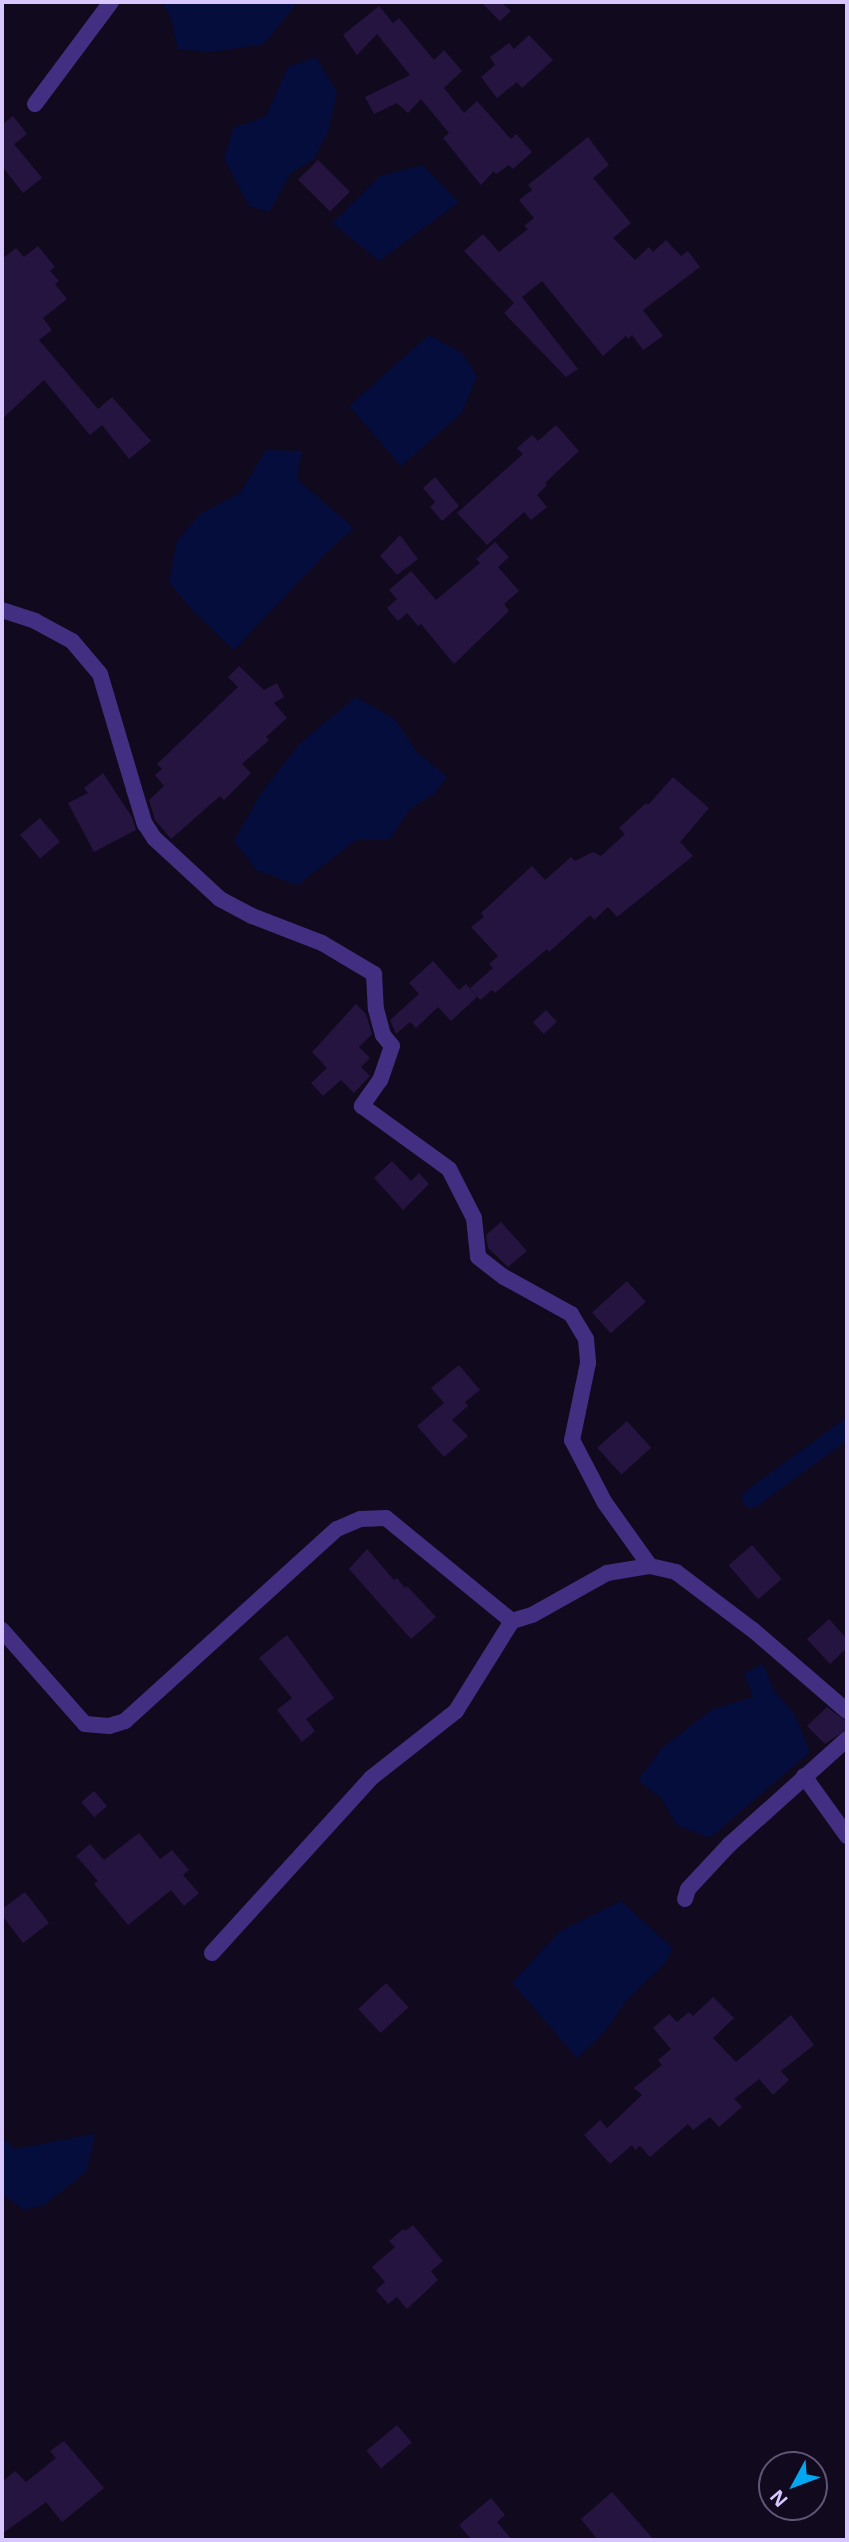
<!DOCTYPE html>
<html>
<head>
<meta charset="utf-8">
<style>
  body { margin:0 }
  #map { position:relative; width:849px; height:2542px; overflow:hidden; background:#11091d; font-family:"Noto Sans",sans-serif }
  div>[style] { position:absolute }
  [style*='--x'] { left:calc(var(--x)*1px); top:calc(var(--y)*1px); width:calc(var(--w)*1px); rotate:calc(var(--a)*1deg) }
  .water>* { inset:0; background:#040d3c }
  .canal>* { height:19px; margin:-9.5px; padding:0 9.5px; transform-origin:9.5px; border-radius:9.5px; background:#040d3c }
  .building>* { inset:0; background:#261440; transform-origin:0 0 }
  .minor>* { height:16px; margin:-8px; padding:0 8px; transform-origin:8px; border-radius:8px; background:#432f82 }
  span { translate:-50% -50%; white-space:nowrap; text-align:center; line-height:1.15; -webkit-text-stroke:5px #11091d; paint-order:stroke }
  .frame { position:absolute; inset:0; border:4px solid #d8c6ff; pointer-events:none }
  .north { position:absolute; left:758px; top:2451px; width:70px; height:70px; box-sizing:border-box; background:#11091d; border:2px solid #615577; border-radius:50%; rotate:229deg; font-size:19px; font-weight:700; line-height:28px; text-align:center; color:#d8c6ff }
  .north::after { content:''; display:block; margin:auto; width:24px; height:32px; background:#00a8f1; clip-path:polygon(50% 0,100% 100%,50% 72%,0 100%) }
</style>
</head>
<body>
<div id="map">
  <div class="water">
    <div style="clip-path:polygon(163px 2px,298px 2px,264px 44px,212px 52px,178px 49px,171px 19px)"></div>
    <div style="clip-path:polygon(316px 57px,337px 92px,328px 132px,313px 160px,291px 173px,269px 212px,249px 206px,224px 159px,233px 128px,266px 116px,288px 67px)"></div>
    <div style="clip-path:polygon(423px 165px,459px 202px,379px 261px,332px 223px,380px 176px)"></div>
    <div style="clip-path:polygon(429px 335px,462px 353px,477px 376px,462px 413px,401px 466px,349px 406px)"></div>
    <div style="clip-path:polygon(266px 450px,302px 451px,297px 479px,354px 528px,326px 553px,234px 650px,193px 611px,169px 582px,177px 541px,200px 514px,240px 493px)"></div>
    <div style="clip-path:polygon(356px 697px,395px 719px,416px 751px,447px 777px,434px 794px,410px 809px,389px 840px,356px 840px,298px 885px,256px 870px,234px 841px,261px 793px,299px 744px)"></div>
    <div style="clip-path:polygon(763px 1664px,774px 1690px,795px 1715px,810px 1752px,710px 1838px,677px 1825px,661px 1798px,638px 1780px,662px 1748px,711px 1710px,753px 1697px,744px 1673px)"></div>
    <div style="clip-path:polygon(621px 1901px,673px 1948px,666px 1962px,626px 2001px,604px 2033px,577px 2058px,512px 1983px,560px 1931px)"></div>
    <div style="clip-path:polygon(95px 2134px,87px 2171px,44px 2205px,24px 2210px,2px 2194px,2px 2138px,15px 2149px)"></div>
  </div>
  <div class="canal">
    <div style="--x:751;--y:1498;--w:119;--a:-36.1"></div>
  </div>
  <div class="building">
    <div style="clip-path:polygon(481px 2px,501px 2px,511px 11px,500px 21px)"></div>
    <div style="clip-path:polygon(379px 6px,393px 23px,399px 18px,434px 60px,444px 50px,462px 71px,444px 88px,464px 113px,477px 101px,511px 139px,516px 134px,532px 152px,513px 169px,509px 165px,496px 174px,494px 171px,481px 185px,443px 138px,449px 133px,421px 99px,408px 113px,397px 103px,374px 114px,365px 97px,410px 75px,377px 34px,357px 55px,343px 35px)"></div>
    <div style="clip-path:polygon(529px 35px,553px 60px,522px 88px,517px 82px,497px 98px,481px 77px,495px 65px,490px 57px,509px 43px,514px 49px)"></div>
    <div style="clip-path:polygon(13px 116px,27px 134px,14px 144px,42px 178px,23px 193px,2px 166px,2px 125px)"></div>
    <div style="clip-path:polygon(588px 137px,609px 165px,593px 178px,631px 223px,613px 238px,635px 260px,649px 247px,653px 252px,666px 240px,681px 256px,688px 251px,700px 267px,643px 310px,663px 336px,643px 350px,632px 335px,628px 339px,626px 336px,603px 356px,542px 281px,522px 297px,578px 369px,566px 377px,504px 313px,514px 303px,464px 251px,483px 234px,499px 252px,528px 229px,524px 226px,534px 218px,519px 200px,532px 190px,528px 185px)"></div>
    <div style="left:318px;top:160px;width:45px;height:28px;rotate:45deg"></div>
    <div style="clip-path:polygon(38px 246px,55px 267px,50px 271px,59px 281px,55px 284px,67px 299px,43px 318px,52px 330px,39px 340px,98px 409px,112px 397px,151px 441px,129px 459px,102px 425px,90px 435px,44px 380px,2px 419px,2px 259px,16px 248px,24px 257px)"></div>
    <div style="clip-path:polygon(556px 425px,579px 451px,545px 483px,547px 485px,537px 495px,547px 507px,531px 520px,524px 512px,487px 545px,457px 513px,523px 454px,517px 448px,532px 435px,538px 441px)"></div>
    <div style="clip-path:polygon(435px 477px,459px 506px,442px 521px,430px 507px,435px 502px,423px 488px)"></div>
    <div style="clip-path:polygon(400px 535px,418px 559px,397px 575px,380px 556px)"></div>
    <div style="clip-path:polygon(495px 542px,509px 557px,498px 567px,519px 591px,504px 604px,509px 611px,454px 664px,421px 624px,418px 626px,407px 613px,398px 621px,387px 608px,397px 599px,389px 590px,411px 571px,436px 600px,480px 563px,476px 559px)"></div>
    <div style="clip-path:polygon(239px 666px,264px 690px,277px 683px,284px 697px,274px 703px,287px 718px,266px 737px,269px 740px,242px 764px,251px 773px,224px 800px,220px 796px,171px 839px,155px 820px,149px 800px,164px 786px,155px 775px,162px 769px,157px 764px,238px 687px,228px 677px)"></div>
    <div style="clip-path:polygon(103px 773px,132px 817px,136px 830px,94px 852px,68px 803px,88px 793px,84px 788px)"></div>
    <div style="clip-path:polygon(673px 777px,709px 808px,680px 842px,693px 856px,617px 917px,608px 907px,594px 920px,590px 915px,549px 952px,547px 949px,495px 993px,492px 990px,480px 1000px,470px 988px,493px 968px,489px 964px,498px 956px,471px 927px,484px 917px,481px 913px,532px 866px,545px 880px,571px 857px,575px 861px,593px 852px,601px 856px,625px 834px,619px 828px,646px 803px,648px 805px)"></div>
    <div style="left:40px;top:818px;width:31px;height:26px;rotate:50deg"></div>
    <div style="clip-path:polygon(433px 961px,459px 990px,466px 984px,477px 997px,451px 1021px,438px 1007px,416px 1028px,410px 1022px,396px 1034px,390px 1020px,419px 994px,409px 983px)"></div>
    <div style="clip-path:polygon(356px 1004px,366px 1014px,372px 1034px,359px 1047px,370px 1058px,361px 1067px,370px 1076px,354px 1093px,341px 1080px,323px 1096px,311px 1083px,327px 1068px,312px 1052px)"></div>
    <div style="left:546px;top:1010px;width:16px;height:18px;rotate:47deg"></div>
    <div style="clip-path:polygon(392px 1161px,411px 1181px,419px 1173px,429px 1184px,403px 1210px,374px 1178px)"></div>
    <div style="clip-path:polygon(501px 1222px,527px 1251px,508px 1267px,488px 1248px,486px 1235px)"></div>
    <div style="left:627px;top:1281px;width:28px;height:47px;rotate:48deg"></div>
    <div style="clip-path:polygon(459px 1365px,480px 1390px,465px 1402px,468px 1406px,452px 1420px,468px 1436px,444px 1457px,417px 1426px,444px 1403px,431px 1388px)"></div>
    <div style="left:627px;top:1421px;width:36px;height:40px;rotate:48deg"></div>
    <div style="left:752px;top:1545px;width:45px;height:31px;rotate:49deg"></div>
    <div style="clip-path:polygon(367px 1549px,394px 1580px,397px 1578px,405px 1588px,407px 1586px,436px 1617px,411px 1639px,349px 1569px)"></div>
    <div style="clip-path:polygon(829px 1619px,847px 1639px,847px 1648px,830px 1664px,807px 1639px)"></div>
    <div style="clip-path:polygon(287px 1635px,334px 1698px,306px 1719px,315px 1731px,302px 1742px,277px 1710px,292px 1698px,259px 1658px)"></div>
    <div style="clip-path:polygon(827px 1707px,846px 1721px,847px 1729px,825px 1744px,807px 1726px)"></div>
    <div style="left:94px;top:1791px;width:20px;height:17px;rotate:49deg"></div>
    <div style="clip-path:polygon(139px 1833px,160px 1859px,172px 1850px,189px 1870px,183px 1875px,199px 1893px,184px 1906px,171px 1890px,128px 1925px,94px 1884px,98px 1881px,76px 1856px,90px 1844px,104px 1860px)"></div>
    <div style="clip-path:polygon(25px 1892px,49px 1923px,23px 1943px,2px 1915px,2px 1909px)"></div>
    <div style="left:386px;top:1983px;width:33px;height:38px;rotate:47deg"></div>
    <div style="clip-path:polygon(713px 1997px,734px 2018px,713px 2038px,736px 2062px,791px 2015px,814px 2045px,781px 2071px,789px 2080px,773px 2095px,759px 2079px,734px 2099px,742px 2107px,719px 2127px,710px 2117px,693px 2130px,688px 2124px,650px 2157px,640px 2146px,635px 2150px,632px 2145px,610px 2164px,584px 2135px,600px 2120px,607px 2128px,642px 2095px,634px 2088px,662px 2065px,658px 2060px,671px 2049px,653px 2028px,669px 2014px,677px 2022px,689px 2012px,693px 2016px)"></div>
    <div style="clip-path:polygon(413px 2225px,443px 2261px,431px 2271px,438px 2280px,407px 2309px,397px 2297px,388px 2304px,376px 2290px,385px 2282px,372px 2267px,395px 2247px,389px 2241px,403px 2229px,405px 2231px)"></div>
    <div style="left:397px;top:2425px;width:23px;height:40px;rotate:50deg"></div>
    <div style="clip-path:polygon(64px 2441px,104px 2488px,62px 2522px,46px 2502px,2px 2534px,2px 2482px,15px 2471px,26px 2482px,56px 2458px,50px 2451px)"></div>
    <div style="clip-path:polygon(612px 2492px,654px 2540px,598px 2540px,581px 2519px)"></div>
    <div style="clip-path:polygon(491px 2498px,505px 2515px,497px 2522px,512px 2540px,472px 2540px,459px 2525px)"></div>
  </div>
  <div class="minor">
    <div style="--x:35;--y:104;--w:127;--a:-53.3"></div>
    <div style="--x:2;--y:610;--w:35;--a:18"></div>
    <div style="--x:35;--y:621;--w:42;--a:28.4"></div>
    <div style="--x:72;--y:641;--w:43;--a:49.7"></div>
    <div style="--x:100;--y:674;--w:120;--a:73.5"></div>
    <div style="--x:134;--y:789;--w:37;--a:73"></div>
    <div style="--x:145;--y:824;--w:17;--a:57"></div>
    <div style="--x:154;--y:838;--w:90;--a:42.7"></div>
    <div style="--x:220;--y:899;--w:36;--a:28"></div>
    <div style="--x:252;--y:916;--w:75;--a:21.1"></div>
    <div style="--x:322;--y:943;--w:61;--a:30.8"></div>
    <div style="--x:374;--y:974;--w:35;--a:87"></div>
    <div style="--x:376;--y:1009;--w:27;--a:75"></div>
    <div style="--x:383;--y:1035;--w:14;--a:51"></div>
    <div style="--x:392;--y:1046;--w:36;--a:109"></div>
    <div style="--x:380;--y:1080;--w:32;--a:125"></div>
    <div style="--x:362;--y:1106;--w:107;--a:35.9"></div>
    <div style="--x:449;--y:1169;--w:55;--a:63"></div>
    <div style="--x:474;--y:1218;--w:39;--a:84"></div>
    <div style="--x:478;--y:1257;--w:33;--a:38"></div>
    <div style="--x:504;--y:1277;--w:77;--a:28.9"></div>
    <div style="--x:571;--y:1314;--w:29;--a:59"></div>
    <div style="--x:586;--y:1339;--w:24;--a:85"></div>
    <div style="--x:588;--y:1363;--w:79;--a:101.7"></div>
    <div style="--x:572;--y:1440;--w:71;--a:62.4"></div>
    <div style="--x:605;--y:1503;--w:77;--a:54.5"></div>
    <div style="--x:2;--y:1630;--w:125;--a:48.6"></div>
    <div style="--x:85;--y:1724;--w:24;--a:5"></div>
    <div style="--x:109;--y:1726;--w:17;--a:-17"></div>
    <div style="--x:125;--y:1721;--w:286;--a:-42.2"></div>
    <div style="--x:337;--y:1529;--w:25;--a:-23"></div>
    <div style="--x:360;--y:1519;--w:26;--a:-2"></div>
    <div style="--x:386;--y:1518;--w:163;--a:39.3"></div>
    <div style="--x:512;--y:1621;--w:21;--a:-17"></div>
    <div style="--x:532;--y:1615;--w:86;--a:-29.2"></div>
    <div style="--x:607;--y:1573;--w:44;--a:-9.2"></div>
    <div style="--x:650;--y:1566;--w:27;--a:13"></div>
    <div style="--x:676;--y:1572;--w:96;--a:37"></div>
    <div style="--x:753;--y:1630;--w:124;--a:40.8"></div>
    <div style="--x:804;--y:1776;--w:74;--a:54.4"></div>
    <div style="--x:685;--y:1899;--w:10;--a:-73"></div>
    <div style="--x:688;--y:1889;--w:60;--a:-47"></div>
    <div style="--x:729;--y:1845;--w:159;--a:-41.9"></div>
    <div style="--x:212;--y:1953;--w:236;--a:-47.7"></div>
    <div style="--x:371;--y:1778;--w:108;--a:-38.2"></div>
    <div style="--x:456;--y:1711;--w:106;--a:-58.1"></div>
  </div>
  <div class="frame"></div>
  <div class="north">N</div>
</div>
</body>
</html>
